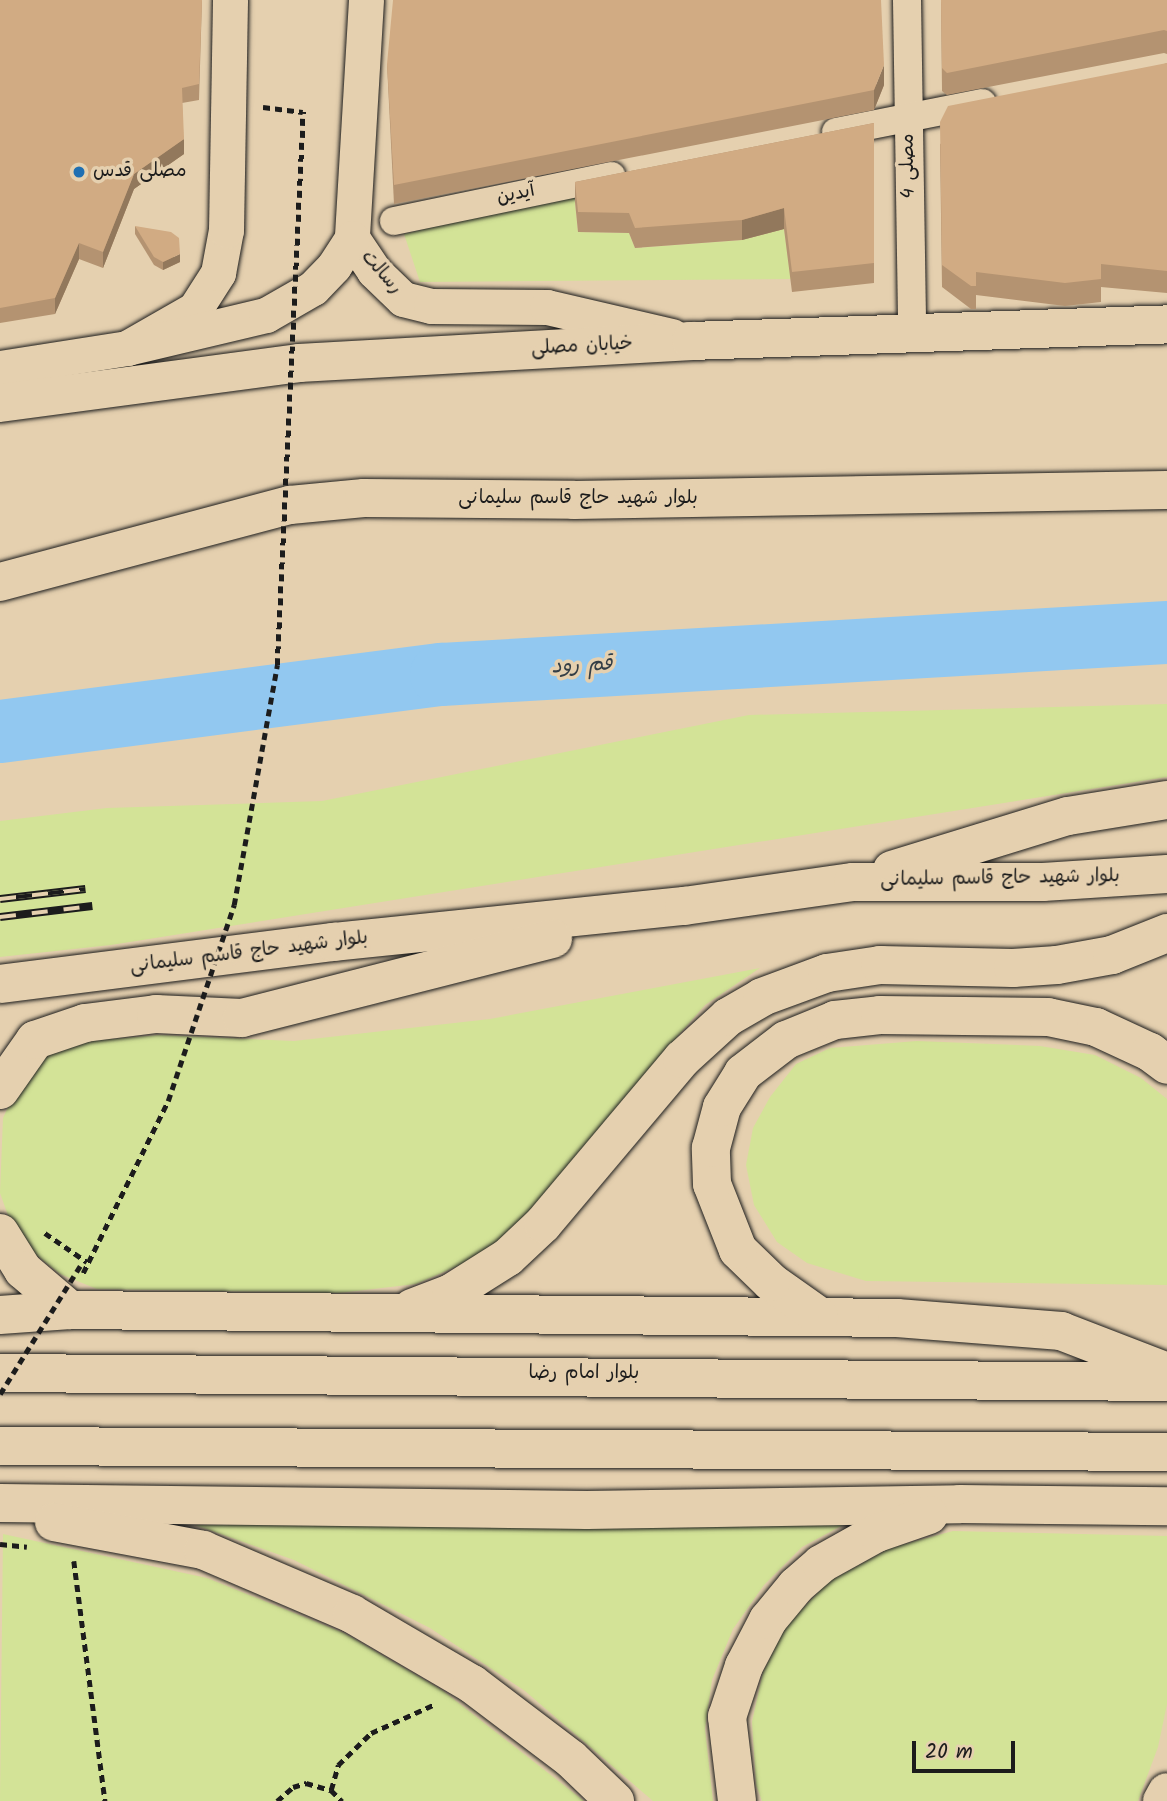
<!DOCTYPE html>
<html>
<head>
<meta charset="utf-8">
<style>
  body { margin:0 }
  #map { position:relative; width:1167px; height:1801px; overflow:hidden; background:#e5d0af; font-family:Kalam,"Playpen Sans Arabic",sans-serif }
  div>[style] { position:absolute }
  [style*='--x'] { left:calc(var(--x)*1px); top:calc(var(--y)*1px); width:calc(var(--w)*1px); rotate:calc(var(--a)*1deg) }
  .green>* { inset:0; background:#d3e397 }
  .river>* { height:63px; margin:-31.5px; padding:0 31.5px; transform-origin:31.5px; border-radius:31.5px; background:#92c8f0 }
  .path>* { height:4.5px; margin-top:-2.25px; transform-origin:0; background:repeating-linear-gradient(90deg,#1c1c1c 0 7px,transparent 0 12px) }
  .roads { filter:drop-shadow(0 0 2px #1c1c1c) drop-shadow(0 0 2px #1c1c1c) }
  .minor>* { height:28px; margin:-14px; padding:0 14px; transform-origin:14px; border-radius:14px; background:#e5d0af }
  .tertiary>* { height:35px; margin:-17.5px; padding:0 17.5px; transform-origin:17.5px; border-radius:17.5px; background:#e5d0af }
  .secondary>* { height:38px; margin:-19px; padding:0 19px; transform-origin:19px; border-radius:19px; background:#e5d0af }
  .primary>* { height:38px; margin:-19px; padding:0 19px; transform-origin:19px; border-radius:19px; background:#e5d0af }
  .rail>* { height:8px; margin-top:-4px; transform-origin:0; background:repeating-linear-gradient(90deg,#e5d0af 0 16px,#1c1c1c 0 32px); box-sizing:border-box; border-block:2px solid #1c1c1c }
  .path-bridge>* { height:4.5px; margin-top:-2.25px; transform-origin:0; background:repeating-linear-gradient(90deg,#1c1c1c 0 7px,transparent 0 12px) }
  .wall>* { inset:0; background:#b49371 }
  .shaded-wall>* { inset:0; background:#92785c }
  .building>* { inset:0; background:#d1ab83 }
  .dots>* { width:19px; height:19px; translate:-50% -50%; box-sizing:border-box; border:4px solid #e5d0af; border-radius:50% }
  span { translate:-50% -50%; white-space:nowrap; text-align:center; line-height:1.15; -webkit-text-stroke:7px #e5d0af; paint-order:stroke }
  .street-label { font-size:19px; color:#1c1c1c }
  .poi-label { font-size:19px; color:#1c1c1c }
  .left { translate:0 -50%; text-align:left }
  .water-label { font-size:21px; color:#343e46; font-style:italic }
  .scale { position:absolute; left:912px; top:1741px; width:103px; height:32px; box-sizing:border-box; border:4px solid #1c1c1c; border-top:0; padding-left:9px; font-size:21px; line-height:24px; white-space:nowrap; color:#1c1c1c; -webkit-text-stroke:5px #e5d0af; paint-order:stroke }
</style>
</head>
<body>
<div id="map">
  <div class="green">
    <div style="clip-path:polygon(574px 193px,578px 232px,629px 233px,635px 248px,742px 240px,784px 229px,791px 279px,420px 282px,404px 234px)"></div>
    <div style="clip-path:polygon(1167px 704px,1167px 777px,111px 945px,0 957px,0 821px,107px 808px,322px 801px,749px 715px)"></div>
    <div style="clip-path:polygon(760px 968px,705px 1005px,648px 1070px,575px 1169px,488px 1253px,416px 1284px,339px 1293px,97px 1289px,60px 1274px,26px 1247px,10px 1221px,0 1193px,3px 1118px,20px 1081px,39px 1056px,87px 1041px,159px 1035px,294px 1041px,490px 1019px)"></div>
    <div style="clip-path:polygon(917px 1041px,1040px 1046px,1095px 1055px,1141px 1078px,1167px 1099px,1167px 1285px,866px 1281px,807px 1263px,777px 1242px,754px 1205px,746px 1165px,753px 1128px,770px 1097px,796px 1064px,830px 1048px)"></div>
    <div style="clip-path:polygon(856px 1518px,802px 1547px,764px 1585px,733px 1629px,712px 1680px,705px 1729px,713px 1801px,653px 1801px,525px 1691px,430px 1628px,294px 1560px,195px 1525px)"></div>
    <div style="clip-path:polygon(953px 1531px,1167px 1536px,1167px 1704px,1158px 1747px,1138px 1801px,762px 1801px,756px 1785px,752px 1722px,763px 1672px,786px 1626px,828px 1582px,890px 1548px)"></div>
    <div style="clip-path:polygon(3px 1534px,207px 1578px,344px 1633px,442px 1690px,584px 1801px,0 1801px)"></div>
  </div>
  <div class="river">
    <div style="--x:0;--y:731;--w:445;--a:-7.4"></div>
    <div style="--x:441;--y:674;--w:727;--a:-3.31"></div>
  </div>
  <div class="path">
    <div style="--x:263;--y:107;--w:40;--a:7.1"></div>
    <div style="--x:45;--y:1233;--w:51;--a:34.6"></div>
    <div style="--x:83;--y:1273;--w:192;--a:-63.7"></div>
    <div style="--x:0;--y:1544;--w:27;--a:6"></div>
    <div style="--x:74;--y:1561;--w:242;--a:82.6"></div>
    <div style="--x:331;--y:1790;--w:26;--a:-74"></div>
    <div style="--x:338;--y:1765;--w:46;--a:-44.1"></div>
    <div style="--x:371;--y:1733;--w:68;--a:-24.3"></div>
    <div style="--x:277;--y:1801;--w:21;--a:-41"></div>
    <div style="--x:293;--y:1787;--w:14;--a:-17"></div>
    <div style="--x:306;--y:1783;--w:26;--a:16"></div>
    <div style="--x:331;--y:1790;--w:16;--a:45"></div>
  </div>
  <div class="roads">
    <div class="minor">
      <div style="--x:907;--y:0;--w:332;--a:89.1"></div>
      <div style="--x:836;--y:132;--w:149;--a:-11.2"></div>
      <div style="--x:394;--y:221;--w:222;--a:-11.7"></div>
    </div>
    <div class="tertiary">
      <div style="--x:366;--y:0;--w:238;--a:93.4"></div>
      <div style="--x:352;--y:238;--w:40;--a:56"></div>
      <div style="--x:374;--y:271;--w:40;--a:44"></div>
      <div style="--x:403;--y:299;--w:29;--a:14"></div>
      <div style="--x:431;--y:306;--w:116;--a:0.5"></div>
      <div style="--x:547;--y:307;--w:128;--a:13.1"></div>
      <div style="--x:127;--y:348;--w:78;--a:-29.8"></div>
      <div style="--x:195;--y:309;--w:43;--a:-57.4"></div>
      <div style="--x:218;--y:273;--w:44;--a:-79.5"></div>
      <div style="--x:226;--y:230;--w:230;--a:-89"></div>
      <div style="--x:0;--y:368;--w:129;--a:-8.9"></div>
      <div style="--x:127;--y:348;--w:143;--a:-13.4"></div>
      <div style="--x:266;--y:315;--w:54;--a:-29.9"></div>
      <div style="--x:313;--y:288;--w:30;--a:-46"></div>
      <div style="--x:334;--y:266;--w:33;--a:-57"></div>
    </div>
    <div class="secondary">
      <div style="--x:0;--y:403;--w:303;--a:-7.6"></div>
      <div style="--x:300;--y:363;--w:392;--a:-3.2"></div>
      <div style="--x:691;--y:341;--w:476;--a:-2"></div>
    </div>
    <div class="primary">
      <div style="--x:0;--y:582;--w:300;--a:-14.9"></div>
      <div style="--x:290;--y:505;--w:74;--a:-5.4"></div>
      <div style="--x:364;--y:498;--w:210;--a:0.5"></div>
      <div style="--x:574;--y:500;--w:593;--a:-0.97"></div>
      <div style="--x:892;--y:870;--w:184;--a:-17.1"></div>
      <div style="--x:1068;--y:816;--w:100;--a:-9.2"></div>
      <div style="--x:0;--y:984;--w:337;--a:-7.2"></div>
      <div style="--x:334;--y:942;--w:352;--a:-5.9"></div>
      <div style="--x:684;--y:906;--w:171;--a:-8.1"></div>
      <div style="--x:853;--y:882;--w:190;--a:0"></div>
      <div style="--x:1043;--y:882;--w:124;--a:-3.7"></div>
      <div style="--x:0;--y:1090;--w:61;--a:-55"></div>
      <div style="--x:35;--y:1040;--w:53;--a:-18.8"></div>
      <div style="--x:85;--y:1023;--w:72;--a:-7.2"></div>
      <div style="--x:156;--y:1014;--w:86;--a:2.7"></div>
      <div style="--x:242;--y:1018;--w:321;--a:-14.3"></div>
      <div style="--x:0;--y:1233;--w:44;--a:58.1"></div>
      <div style="--x:23;--y:1270;--w:62;--a:40.4"></div>
      <div style="--x:412;--y:1308;--w:42;--a:-21"></div>
      <div style="--x:451;--y:1293;--w:67;--a:-32.3"></div>
      <div style="--x:508;--y:1257;--w:48;--a:-43.3"></div>
      <div style="--x:543;--y:1224;--w:216;--a:-49.9"></div>
      <div style="--x:682;--y:1059;--w:62;--a:-42.4"></div>
      <div style="--x:728;--y:1017;--w:39;--a:-30"></div>
      <div style="--x:762;--y:997;--w:69;--a:-20.3"></div>
      <div style="--x:827;--y:973;--w:54;--a:-8.6"></div>
      <div style="--x:880;--y:965;--w:133;--a:1.3"></div>
      <div style="--x:1013;--y:968;--w:44;--a:-3.9"></div>
      <div style="--x:1057;--y:965;--w:56;--a:-10.3"></div>
      <div style="--x:1112;--y:955;--w:59;--a:-21.8"></div>
      <div style="--x:0;--y:1315;--w:70;--a:-4.1"></div>
      <div style="--x:70;--y:1310;--w:827;--a:0.55"></div>
      <div style="--x:897;--y:1318;--w:165;--a:4.5"></div>
      <div style="--x:1061;--y:1331;--w:114;--a:21.1"></div>
      <div style="--x:819;--y:1316;--w:59;--a:-144.7"></div>
      <div style="--x:771;--y:1282;--w:46;--a:-135.9"></div>
      <div style="--x:738;--y:1250;--w:71;--a:-111.5"></div>
      <div style="--x:712;--y:1184;--w:36;--a:-92"></div>
      <div style="--x:711;--y:1148;--w:42;--a:-75"></div>
      <div style="--x:722;--y:1107;--w:40;--a:-58"></div>
      <div style="--x:743;--y:1073;--w:54;--a:-37.5"></div>
      <div style="--x:786;--y:1040;--w:53;--a:-22.2"></div>
      <div style="--x:835;--y:1020;--w:45;--a:-6.3"></div>
      <div style="--x:880;--y:1015;--w:168;--a:0.7"></div>
      <div style="--x:1048;--y:1017;--w:49;--a:11.8"></div>
      <div style="--x:1096;--y:1027;--w:60;--a:24.8"></div>
      <div style="--x:1150;--y:1052;--w:21;--a:37"></div>
      <div style="--x:0;--y:1373;--w:1167;--a:0.44"></div>
      <div style="--x:0;--y:1446;--w:1167;--a:0.29"></div>
      <div style="--x:0;--y:1503;--w:587;--a:0.68"></div>
      <div style="--x:587;--y:1510;--w:373;--a:-0.9"></div>
      <div style="--x:960;--y:1504;--w:207;--a:0.6"></div>
      <div style="--x:54;--y:1522;--w:152;--a:10.6"></div>
      <div style="--x:203;--y:1550;--w:162;--a:23.2"></div>
      <div style="--x:352;--y:1614;--w:139;--a:30.3"></div>
      <div style="--x:472;--y:1684;--w:124;--a:37.1"></div>
      <div style="--x:571;--y:1759;--w:61;--a:43.7"></div>
      <div style="--x:737;--y:1801;--w:85;--a:-96.8"></div>
      <div style="--x:727;--y:1717;--w:54;--a:-71.6"></div>
      <div style="--x:744;--y:1666;--w:52;--a:-62.4"></div>
      <div style="--x:768;--y:1620;--w:44;--a:-50.5"></div>
      <div style="--x:796;--y:1586;--w:33;--a:-41"></div>
      <div style="--x:821;--y:1564;--w:64;--a:-29"></div>
      <div style="--x:877;--y:1533;--w:55;--a:-19.1"></div>
      <div style="--x:1162;--y:1801;--w:10;--a:-61"></div>
    </div>
  </div>
  <div class="rail">
    <div style="--x:0;--y:899;--w:86;--a:-6.7"></div>
    <div style="--x:0;--y:917;--w:93;--a:-6.8"></div>
  </div>
  <div class="path-bridge">
    <div style="--x:168;--y:1101;--w:207;--a:-71.4"></div>
    <div style="--x:234;--y:905;--w:244;--a:-79.8"></div>
    <div style="--x:277;--y:665;--w:554;--a:-87.31"></div>
    <div style="--x:0;--y:1394;--w:151;--a:-58"></div>
  </div>
  <div class="wall">
    <div style="clip-path:polygon(0 0,202px 0,199px 100px,182px 103px,184px 154px,134px 189px,103px 268px,79px 259px,55px 314px,0 323px)"></div>
    <div style="clip-path:polygon(941px 0,1167px 0,1167px 54px,1164px 53px,947px 95px,942px 91px)"></div>
    <div style="clip-path:polygon(1167px 63px,1167px 293px,1101px 287px,1101px 302px,1065px 306px,976px 295px,976px 309px,971px 309px,942px 287px,940px 144px)"></div>
    <div style="clip-path:polygon(387px 64px,884px 85px,874px 110px,394px 204px)"></div>
    <div style="clip-path:polygon(874px 123px,874px 283px,792px 292px,784px 229px,742px 240px,635px 248px,629px 233px,578px 232px,575px 202px,575px 182px)"></div>
    <div style="clip-path:polygon(135px 226px,180px 262px,163px 270px,154px 265px,135px 234px)"></div>
  </div>
  <div class="shaded-wall">
    <div style="clip-path:polygon(884px 65px,884px 85px,874px 110px,874px 90px)"></div>
    <div style="clip-path:polygon(184px 139px,184px 154px,134px 189px,103px 268px,103px 252px,134px 174px)"></div>
    <div style="clip-path:polygon(784px 208px,784px 229px,742px 240px,742px 220px)"></div>
    <div style="clip-path:polygon(79px 243px,79px 259px,55px 314px,55px 298px)"></div>
    <div style="clip-path:polygon(180px 254px,180px 262px,163px 270px,163px 262px)"></div>
  </div>
  <div class="building">
    <div style="clip-path:polygon(0 0,202px 0,199px 84px,182px 88px,184px 139px,134px 174px,103px 252px,79px 243px,55px 298px,0 308px)"></div>
    <div style="clip-path:polygon(393px 0,881px 0,884px 65px,874px 90px,394px 185px,387px 64px)"></div>
    <div style="clip-path:polygon(941px 0,1167px 0,1167px 31px,1164px 30px,947px 73px,942px 68px)"></div>
    <div style="clip-path:polygon(1167px 63px,1167px 271px,1101px 264px,1101px 279px,1065px 283px,976px 272px,976px 286px,971px 286px,942px 265px,940px 122px,948px 106px)"></div>
    <div style="clip-path:polygon(874px 123px,874px 263px,792px 272px,784px 208px,742px 220px,635px 228px,629px 213px,578px 212px,575px 182px)"></div>
    <div style="clip-path:polygon(135px 226px,171px 232px,179px 238px,180px 254px,163px 262px,154px 257px)"></div>
  </div>
  <div class="dots">
    <div style="left:79px;top:172px;background:#1f6fb2"></div>
  </div>
  <div class="street-label">
    <span style="left:909px;top:166px;rotate:-91deg">مصلی 4</span>
    <span style="left:516px;top:195px;rotate:-12deg">آیدین</span>
    <span style="left:381px;top:273px;rotate:48deg">رسالت</span>
    <span style="left:582px;top:347px;rotate:-3deg">خیابان مصلی</span>
    <span style="left:578px;top:499px">بلوار شهید حاج قاسم سلیمانی</span>
    <span style="left:1000px;top:879px;rotate:-1deg">بلوار شهید حاج قاسم سلیمانی</span>
    <span style="left:249px;top:953px;rotate:-7deg">بلوار شهید حاج قاسم سلیمانی</span>
    <span style="left:584px;top:1374px">بلوار امام رضا</span>
  </div>
  <div class="poi-label">
    <span class="left" style="left:93px;top:172px">مصلی قدس</span>
  </div>
  <div class="water-label">
    <span style="left:582px;top:666px;rotate:-3deg">قم رود</span>
  </div>
  <div class="scale">20 m</div>
</div>
</body>
</html>
